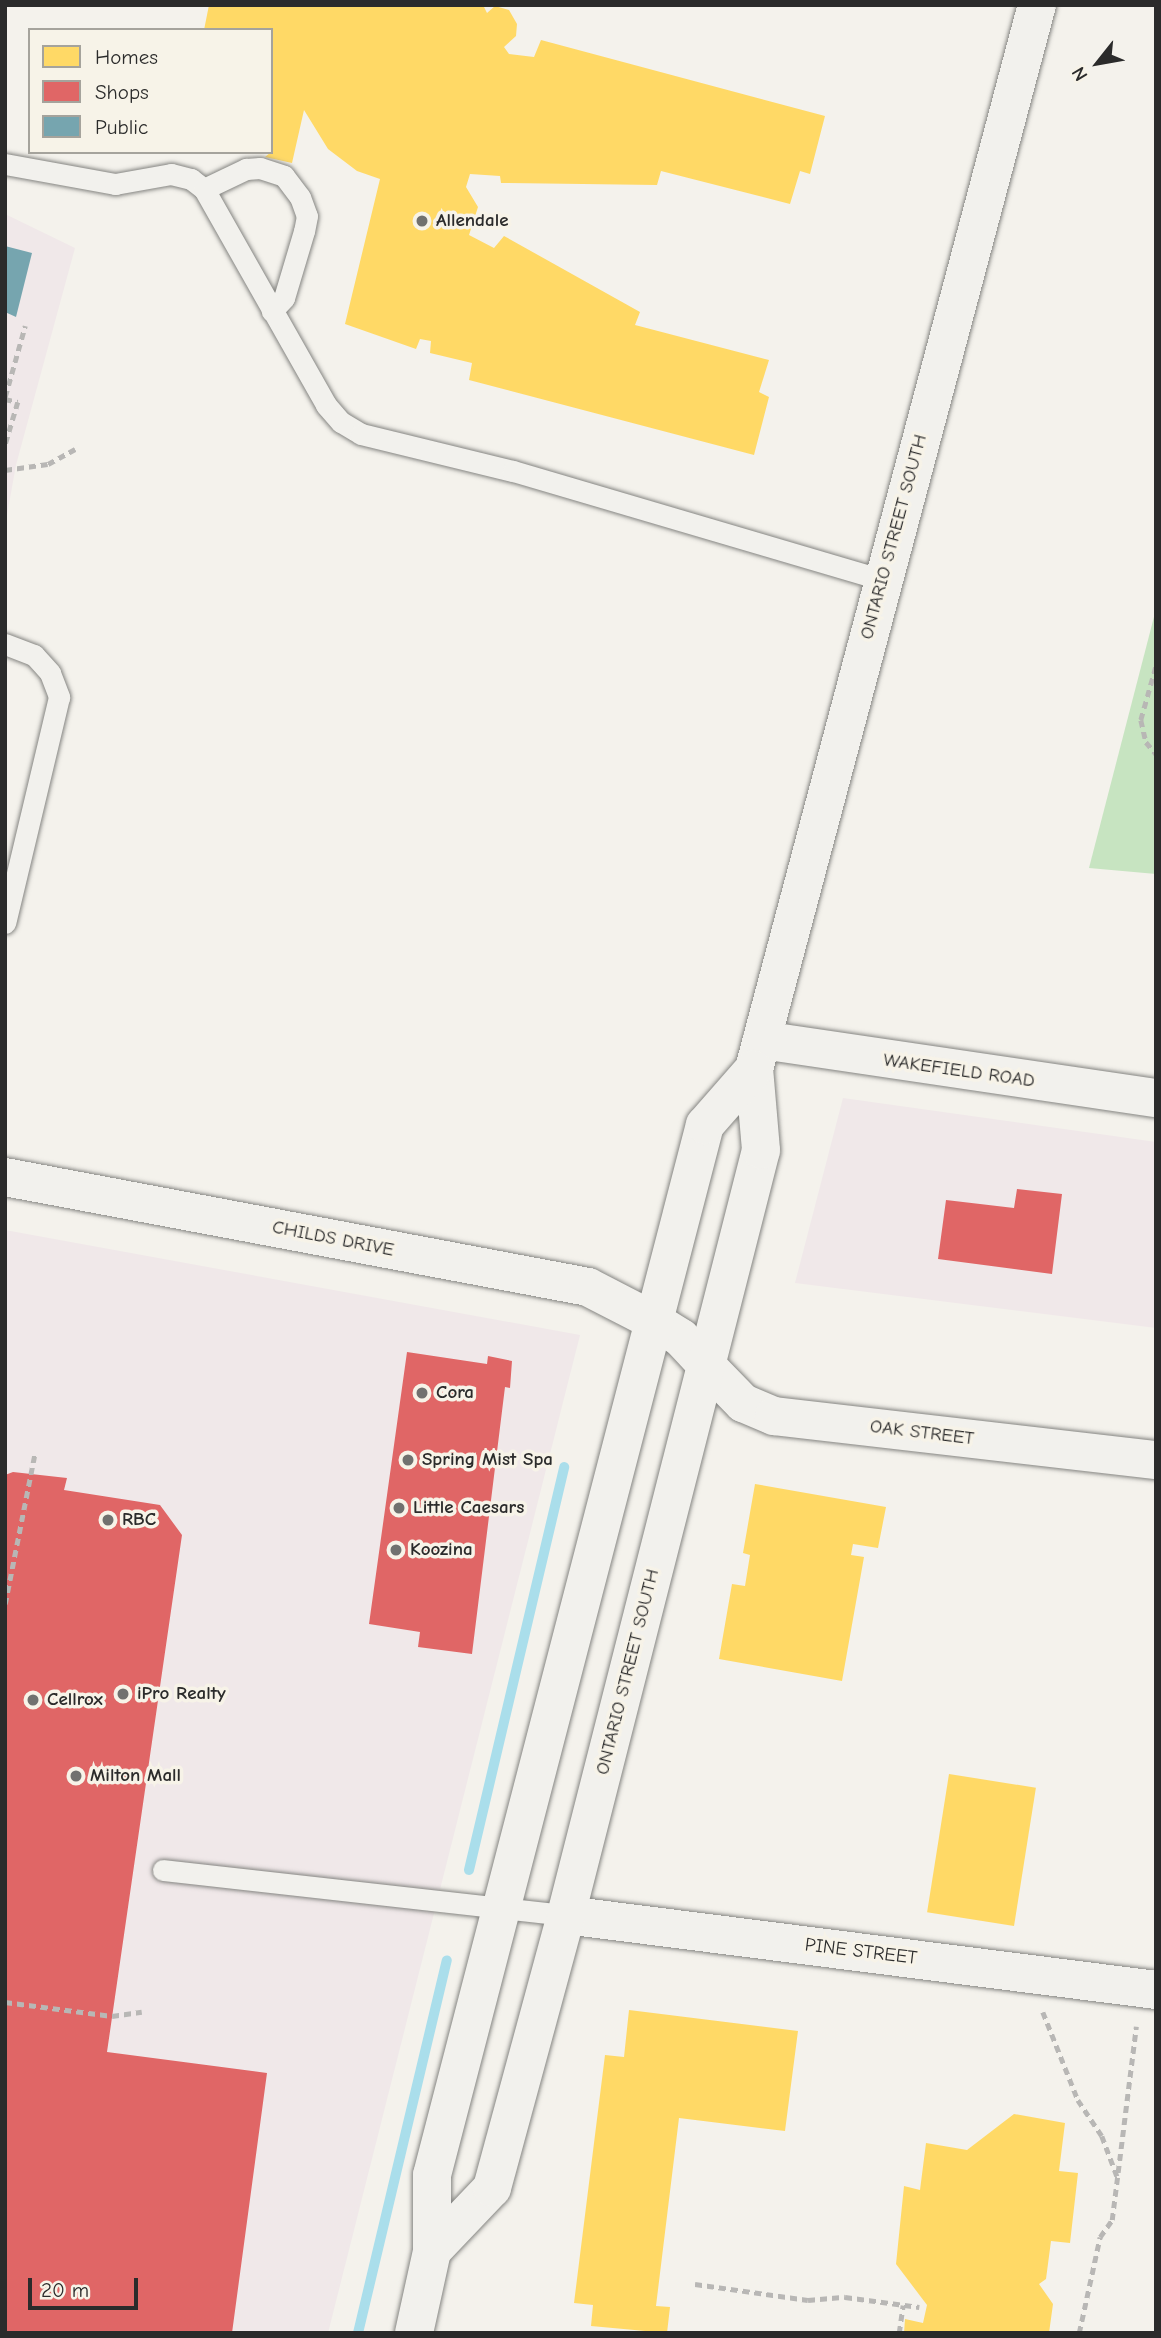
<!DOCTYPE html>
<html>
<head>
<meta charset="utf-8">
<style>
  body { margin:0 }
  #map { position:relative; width:1161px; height:2338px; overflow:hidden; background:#f4f2ec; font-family:"Comic Neue",sans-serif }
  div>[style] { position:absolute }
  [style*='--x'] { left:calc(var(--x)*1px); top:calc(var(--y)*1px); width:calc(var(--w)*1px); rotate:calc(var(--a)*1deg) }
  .built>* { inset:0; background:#f0e8e9 }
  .green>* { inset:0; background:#c7e4c1 }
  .homes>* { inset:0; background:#ffd966; transform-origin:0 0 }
  .shops>* { inset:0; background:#e06666 }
  .public>* { inset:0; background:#76a5af }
  .stream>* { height:10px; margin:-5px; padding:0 5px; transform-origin:5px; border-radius:5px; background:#aadeeb }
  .path>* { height:4.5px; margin-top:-2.25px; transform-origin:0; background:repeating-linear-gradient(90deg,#b8b7b5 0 7px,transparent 0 12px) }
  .roads { filter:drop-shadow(0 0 2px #858582) drop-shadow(0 0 2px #858582) }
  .service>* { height:21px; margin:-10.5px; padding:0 10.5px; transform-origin:10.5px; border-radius:10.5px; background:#f2f1ed }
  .minor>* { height:38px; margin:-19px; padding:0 19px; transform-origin:19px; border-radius:19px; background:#f2f1ed }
  .tertiary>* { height:38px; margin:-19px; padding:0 19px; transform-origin:19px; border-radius:19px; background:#f2f1ed }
  .primary>* { height:38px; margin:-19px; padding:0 19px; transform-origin:19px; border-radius:19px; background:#f2f1ed }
  .dots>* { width:19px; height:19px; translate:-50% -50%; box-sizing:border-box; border:4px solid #f7f3e8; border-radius:50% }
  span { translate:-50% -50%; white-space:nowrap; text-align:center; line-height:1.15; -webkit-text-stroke:7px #f7f3e8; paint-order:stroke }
  .poi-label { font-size:19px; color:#2b2b2b; font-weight:700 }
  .left { translate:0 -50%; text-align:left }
  .street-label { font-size:19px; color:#2b2b2b }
  .frame { position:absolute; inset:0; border:7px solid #2b2b2b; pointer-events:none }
  .legend { position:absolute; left:28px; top:28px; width:245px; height:126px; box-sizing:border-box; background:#f7f3e8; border:2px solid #a5a39c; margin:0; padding:9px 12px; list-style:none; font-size:21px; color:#2b2b2b }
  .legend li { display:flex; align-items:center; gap:14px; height:35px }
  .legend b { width:35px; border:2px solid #a5a39c }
  .north { position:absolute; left:1063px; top:28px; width:70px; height:70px; -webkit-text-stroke:5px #f7f3e8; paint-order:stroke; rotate:239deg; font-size:19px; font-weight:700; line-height:28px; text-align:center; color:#2b2b2b }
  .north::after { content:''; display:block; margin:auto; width:24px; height:32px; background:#2b2b2b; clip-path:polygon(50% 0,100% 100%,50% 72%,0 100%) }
  .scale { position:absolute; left:28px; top:2278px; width:110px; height:32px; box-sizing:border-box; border:4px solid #2b2b2b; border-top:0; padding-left:9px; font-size:21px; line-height:24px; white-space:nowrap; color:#2b2b2b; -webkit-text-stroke:5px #f7f3e8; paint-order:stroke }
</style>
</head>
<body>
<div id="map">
  <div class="built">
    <div style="clip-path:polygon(5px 214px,75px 248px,16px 465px,5px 526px)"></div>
    <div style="clip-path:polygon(843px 1098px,1156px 1142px,1156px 1328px,795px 1283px)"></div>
    <div style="clip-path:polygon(5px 1230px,580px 1335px,328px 2333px,5px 2333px)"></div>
  </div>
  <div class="green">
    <div style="clip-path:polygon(1156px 609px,1156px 874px,1089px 868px)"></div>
  </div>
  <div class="homes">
    <div style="clip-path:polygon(209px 5px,483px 5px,487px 13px,495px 6px,509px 10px,517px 24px,516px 36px,504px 47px,509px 54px,534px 57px,541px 40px,825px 116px,810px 174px,800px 171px,790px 204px,661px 171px,657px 185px,501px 183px,500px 176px,470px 174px,466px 187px,478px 207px,469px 235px,494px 248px,504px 236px,640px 312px,635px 325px,769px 360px,759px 392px,769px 397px,754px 455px,469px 380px,472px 363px,430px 353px,431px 341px,420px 339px,416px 349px,345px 324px,380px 179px,357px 171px,328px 149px,304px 110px,292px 163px,265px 157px,271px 152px,271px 30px,204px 30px)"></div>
    <div style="clip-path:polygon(755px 1484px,886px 1507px,878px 1548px,853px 1544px,851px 1555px,864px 1557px,842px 1681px,719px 1659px,732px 1584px,745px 1586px,750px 1555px,743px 1553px)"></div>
    <div style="left:949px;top:1774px;width:88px;height:140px;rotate:9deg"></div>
    <div style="clip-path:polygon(629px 2010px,798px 2031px,785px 2131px,679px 2118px,656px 2306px,670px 2307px,667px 2333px,591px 2326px,593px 2305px,574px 2303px,605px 2055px,624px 2057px)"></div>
    <div style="clip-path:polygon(1014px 2114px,1065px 2123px,1059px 2171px,1078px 2173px,1070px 2243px,1051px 2241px,1046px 2279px,1039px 2284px,1053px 2304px,1049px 2333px,904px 2333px,905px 2319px,923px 2323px,927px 2305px,896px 2264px,904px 2186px,920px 2190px,926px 2143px,967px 2150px)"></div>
  </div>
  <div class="shops">
    <div style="clip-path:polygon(1017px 1189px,1062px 1194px,1052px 1274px,938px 1259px,946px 1200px,1014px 1208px)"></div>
    <div style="clip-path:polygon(407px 1352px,487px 1364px,488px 1356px,512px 1361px,510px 1388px,505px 1387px,472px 1654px,418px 1647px,420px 1632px,369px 1624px)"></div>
    <div style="clip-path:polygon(13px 1472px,67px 1478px,64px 1490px,160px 1505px,182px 1535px,107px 2052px,267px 2073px,232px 2333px,5px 2333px,5px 1475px)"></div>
  </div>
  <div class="public">
    <div style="clip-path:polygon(5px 246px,32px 253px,16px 317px,5px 312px)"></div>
  </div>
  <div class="stream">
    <div style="--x:469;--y:1870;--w:414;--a:-76.7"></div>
    <div style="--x:358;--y:2333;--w:383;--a:-76.6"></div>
  </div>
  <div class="path">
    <div style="--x:5;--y:397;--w:74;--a:-74.3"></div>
    <div style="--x:5;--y:399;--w:13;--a:13"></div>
    <div style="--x:18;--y:402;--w:46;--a:106.5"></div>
    <div style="--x:5;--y:470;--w:43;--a:-7.9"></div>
    <div style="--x:48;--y:464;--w:31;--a:-29"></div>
    <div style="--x:1156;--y:667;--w:55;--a:105.8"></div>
    <div style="--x:1141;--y:720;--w:23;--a:77"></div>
    <div style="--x:1146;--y:742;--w:16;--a:50"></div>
    <div style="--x:5;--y:1604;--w:154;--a:-78.8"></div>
    <div style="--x:5;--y:2002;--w:108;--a:7.5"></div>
    <div style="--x:112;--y:2016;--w:30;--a:-8"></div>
    <div style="--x:1043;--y:2012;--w:95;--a:68.3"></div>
    <div style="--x:1078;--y:2100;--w:43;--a:56.3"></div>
    <div style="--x:1102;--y:2136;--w:43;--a:69.4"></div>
    <div style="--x:695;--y:2284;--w:114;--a:8.1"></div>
    <div style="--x:808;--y:2300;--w:37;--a:-5"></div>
    <div style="--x:845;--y:2297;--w:75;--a:7.7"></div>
    <div style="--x:899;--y:2333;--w:28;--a:-82"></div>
    <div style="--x:1079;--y:2333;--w:98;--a:-77.7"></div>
    <div style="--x:1100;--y:2237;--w:21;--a:-55"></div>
    <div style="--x:1112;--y:2220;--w:195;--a:-82.9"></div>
  </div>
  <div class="roads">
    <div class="service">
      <div style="--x:5;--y:164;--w:112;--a:10.3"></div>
      <div style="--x:115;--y:184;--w:57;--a:-10.1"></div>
      <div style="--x:171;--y:174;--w:21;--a:14"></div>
      <div style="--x:191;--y:179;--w:16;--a:38"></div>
      <div style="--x:204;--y:189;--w:248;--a:60.5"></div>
      <div style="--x:326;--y:405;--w:23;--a:49"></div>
      <div style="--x:341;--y:422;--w:23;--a:31"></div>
      <div style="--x:361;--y:434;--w:156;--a:13.7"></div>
      <div style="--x:513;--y:471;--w:386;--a:16.4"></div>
      <div style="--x:204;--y:189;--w:47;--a:-25.5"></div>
      <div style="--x:246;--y:169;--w:14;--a:-4"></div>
      <div style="--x:260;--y:168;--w:25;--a:18"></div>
      <div style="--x:284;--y:176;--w:26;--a:53"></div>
      <div style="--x:300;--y:197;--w:20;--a:70"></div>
      <div style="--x:307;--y:216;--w:15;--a:101"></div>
      <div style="--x:304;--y:231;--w:70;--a:106.6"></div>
      <div style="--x:284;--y:298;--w:18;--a:133"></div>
      <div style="--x:5;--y:644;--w:31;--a:21"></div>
      <div style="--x:34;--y:655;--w:24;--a:48"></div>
      <div style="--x:50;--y:673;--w:26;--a:69"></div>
      <div style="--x:59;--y:697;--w:232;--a:103.4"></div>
      <div style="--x:163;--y:1870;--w:406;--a:6.4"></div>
    </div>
    <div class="minor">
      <div style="--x:762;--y:1040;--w:398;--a:8.4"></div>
      <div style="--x:706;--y:1365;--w:53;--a:45.8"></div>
      <div style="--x:743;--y:1403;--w:34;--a:23"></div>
      <div style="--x:774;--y:1416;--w:385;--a:6.6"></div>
      <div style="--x:566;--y:1915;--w:595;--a:7.24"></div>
    </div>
    <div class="tertiary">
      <div style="--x:5;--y:1177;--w:593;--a:10.68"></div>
      <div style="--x:588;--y:1287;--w:74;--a:27.3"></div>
      <div style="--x:654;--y:1321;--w:32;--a:32"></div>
      <div style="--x:681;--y:1338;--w:37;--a:47"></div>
    </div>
    <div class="primary">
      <div style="--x:432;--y:2251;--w:87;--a:-46.4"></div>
      <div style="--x:492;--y:2188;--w:283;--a:-74.8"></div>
      <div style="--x:566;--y:1915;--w:789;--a:-75.7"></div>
      <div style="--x:761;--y:1150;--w:81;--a:-94.9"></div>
      <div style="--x:754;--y:1069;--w:1101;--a:-75.11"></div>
      <div style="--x:414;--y:2333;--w:84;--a:-77.6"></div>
      <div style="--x:432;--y:2251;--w:76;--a:-90"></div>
      <div style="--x:432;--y:2175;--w:1085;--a:-75.43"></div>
      <div style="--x:705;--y:1125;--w:74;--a:-48.8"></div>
    </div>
  </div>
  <div class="dots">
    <div style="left:422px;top:221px;background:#71716f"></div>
    <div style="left:422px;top:1393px;background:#71716f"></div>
    <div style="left:408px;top:1460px;background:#71716f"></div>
    <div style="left:399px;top:1508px;background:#71716f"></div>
    <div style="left:108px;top:1520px;background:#71716f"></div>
    <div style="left:396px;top:1550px;background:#71716f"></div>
    <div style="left:123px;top:1694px;background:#71716f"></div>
    <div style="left:33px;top:1700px;background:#71716f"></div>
    <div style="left:76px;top:1776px;background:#71716f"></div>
  </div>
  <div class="poi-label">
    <span class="left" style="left:436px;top:221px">Allendale</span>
    <span class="left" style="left:436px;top:1393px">Cora</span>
    <span class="left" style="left:422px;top:1460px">Spring Mist Spa</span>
    <span class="left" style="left:413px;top:1508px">Little Caesars</span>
    <span class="left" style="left:122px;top:1520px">RBC</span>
    <span class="left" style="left:410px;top:1550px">Koozina</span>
    <span class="left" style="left:137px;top:1694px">iPro Realty</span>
    <span class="left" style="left:47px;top:1700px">Cellrox</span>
    <span class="left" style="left:90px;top:1776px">Milton Mall</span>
  </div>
  <div class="street-label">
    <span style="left:894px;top:537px;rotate:-75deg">ONTARIO STREET SOUTH</span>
    <span style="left:959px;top:1071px;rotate:8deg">WAKEFIELD ROAD</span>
    <span style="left:333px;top:1239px;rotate:11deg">CHILDS DRIVE</span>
    <span style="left:922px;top:1433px;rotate:7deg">OAK STREET</span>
    <span style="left:628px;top:1672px;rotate:-76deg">ONTARIO STREET SOUTH</span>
    <span style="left:861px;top:1952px;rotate:7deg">PINE STREET</span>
  </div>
  <div class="frame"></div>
  <ul class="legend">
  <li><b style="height:19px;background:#ffd966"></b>Homes</li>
  <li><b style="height:19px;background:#e06666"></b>Shops</li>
  <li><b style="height:19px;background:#76a5af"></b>Public</li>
  </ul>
  <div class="north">N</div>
  <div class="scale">20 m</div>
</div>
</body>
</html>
